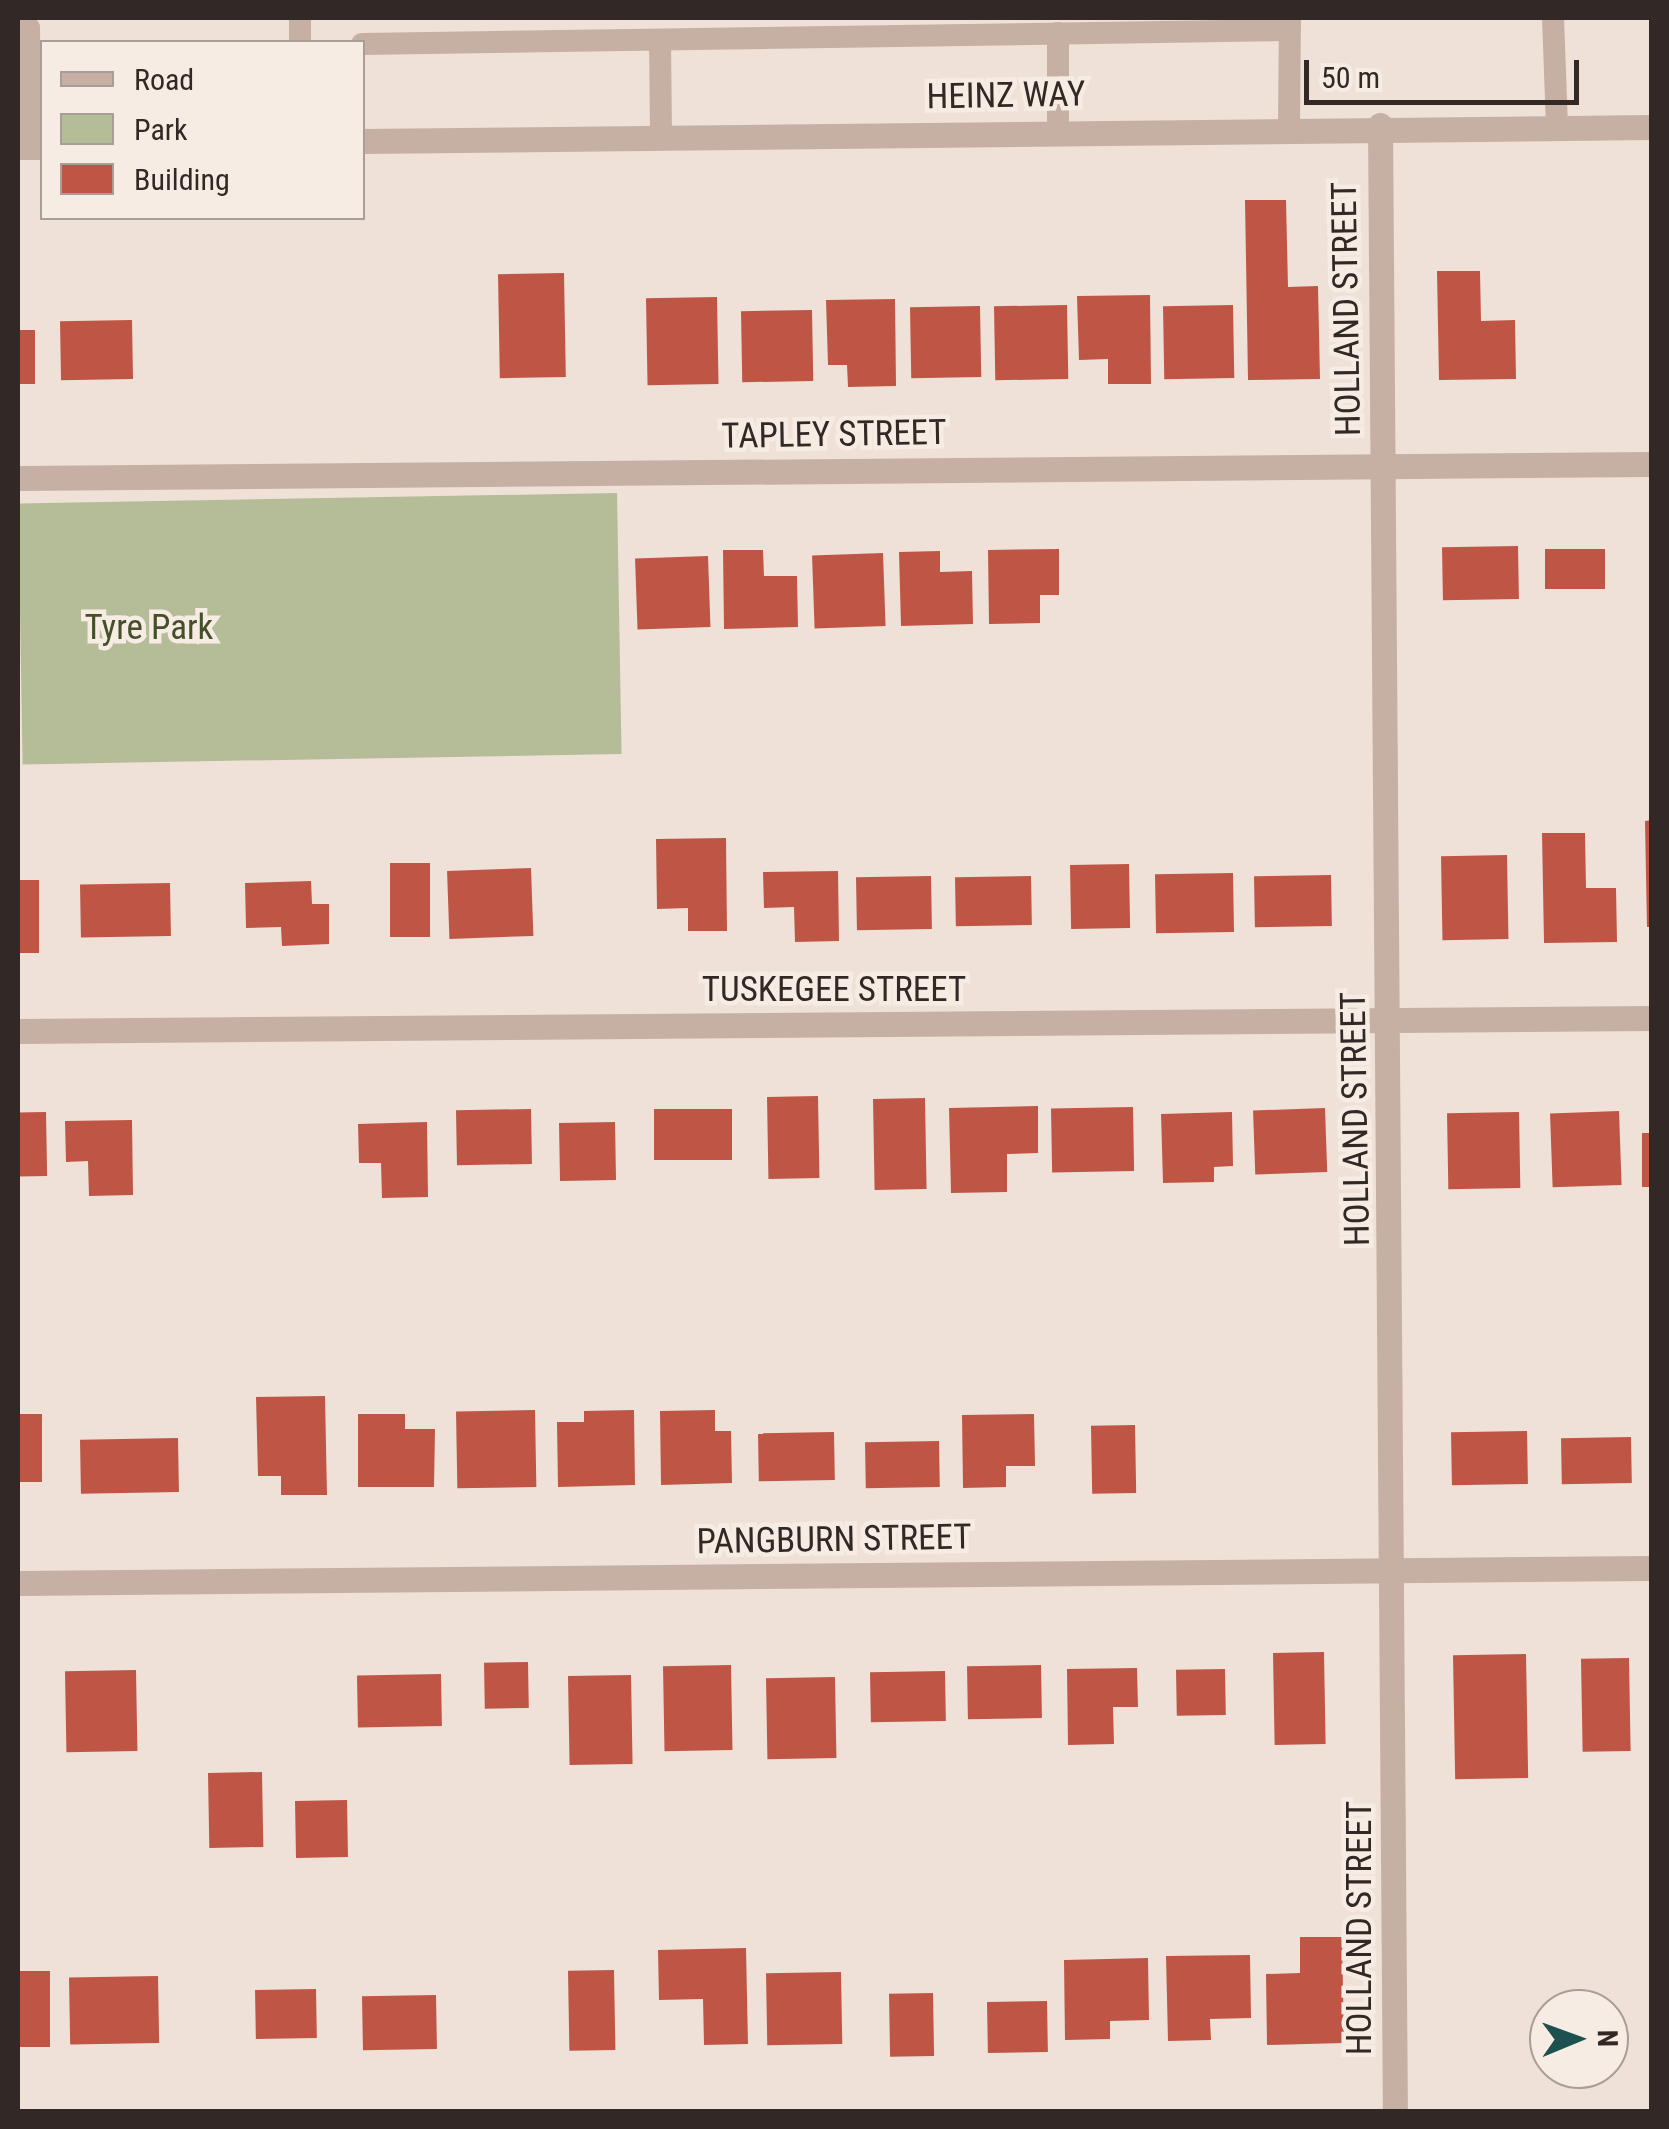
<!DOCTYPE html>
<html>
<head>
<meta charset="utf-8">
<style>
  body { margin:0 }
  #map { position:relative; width:1669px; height:2129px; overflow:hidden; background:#efe1d7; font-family:"Roboto Condensed",sans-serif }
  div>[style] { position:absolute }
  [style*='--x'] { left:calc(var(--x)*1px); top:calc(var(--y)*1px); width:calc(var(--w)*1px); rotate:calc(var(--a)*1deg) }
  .green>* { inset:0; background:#b4bd98; transform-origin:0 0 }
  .building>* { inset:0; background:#bf5645; transform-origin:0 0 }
  .lane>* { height:22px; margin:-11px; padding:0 11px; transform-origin:11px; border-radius:11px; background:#c6b0a4 }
  .street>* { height:25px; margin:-12.5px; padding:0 12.5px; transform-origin:12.5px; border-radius:12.5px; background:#c6b0a4 }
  span { translate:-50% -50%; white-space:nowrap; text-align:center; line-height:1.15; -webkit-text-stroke:9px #f7ece3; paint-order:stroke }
  .street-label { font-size:35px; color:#322825 }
  .park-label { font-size:35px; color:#454f2a }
  .frame { position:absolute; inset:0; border:20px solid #322825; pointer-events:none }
  .legend { position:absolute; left:40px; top:40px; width:325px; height:180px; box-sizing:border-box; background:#f7ece3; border:2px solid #a89e97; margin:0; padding:12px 18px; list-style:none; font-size:30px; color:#322825 }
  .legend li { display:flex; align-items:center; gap:20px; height:50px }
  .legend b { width:50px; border:2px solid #a89e97 }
  .north { position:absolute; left:1529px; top:1989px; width:100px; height:100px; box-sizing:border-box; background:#f7ece3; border:2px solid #a89e97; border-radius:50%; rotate:89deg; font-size:28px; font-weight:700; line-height:40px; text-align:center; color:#322825 }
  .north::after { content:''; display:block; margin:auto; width:35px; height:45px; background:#1d514f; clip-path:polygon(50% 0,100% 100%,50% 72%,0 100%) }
  .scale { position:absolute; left:1304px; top:60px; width:275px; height:45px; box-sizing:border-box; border:5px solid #322825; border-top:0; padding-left:12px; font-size:30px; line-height:35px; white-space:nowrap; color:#322825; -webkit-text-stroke:8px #f7ece3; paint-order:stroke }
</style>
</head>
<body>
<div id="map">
  <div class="green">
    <div style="left:617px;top:493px;width:261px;height:599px;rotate:89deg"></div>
  </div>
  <div class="building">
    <div style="clip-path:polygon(1245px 200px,1286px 200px,1288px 287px,1318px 286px,1320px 379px,1248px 380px)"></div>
    <div style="clip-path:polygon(1437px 271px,1480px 271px,1481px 321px,1515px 320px,1516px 379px,1439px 380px)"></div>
    <div style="left:564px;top:273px;width:104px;height:66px;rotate:89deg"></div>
    <div style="clip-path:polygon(1150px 295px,1151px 384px,1108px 384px,1108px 359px,1079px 360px,1077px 296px)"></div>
    <div style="left:717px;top:297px;width:87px;height:71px;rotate:89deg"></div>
    <div style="clip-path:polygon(895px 299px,896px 386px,848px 387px,847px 365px,828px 365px,826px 300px)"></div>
    <div style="left:1067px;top:305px;width:74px;height:73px;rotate:89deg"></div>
    <div style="left:1233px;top:305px;width:73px;height:70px;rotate:89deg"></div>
    <div style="left:980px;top:306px;width:71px;height:70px;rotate:89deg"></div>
    <div style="left:812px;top:310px;width:71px;height:71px;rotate:89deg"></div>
    <div style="left:132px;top:320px;width:59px;height:72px;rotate:89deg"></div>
    <div style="left:18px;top:330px;width:17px;height:54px"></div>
    <div style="left:1518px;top:546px;width:53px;height:76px;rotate:89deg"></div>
    <div style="clip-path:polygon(1059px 549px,1059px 595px,1040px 595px,1040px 623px,989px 624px,988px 550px)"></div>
    <div style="left:1605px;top:549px;width:40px;height:60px;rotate:90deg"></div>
    <div style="clip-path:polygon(723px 550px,763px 550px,764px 576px,797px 576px,798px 627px,724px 629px)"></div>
    <div style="clip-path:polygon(940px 551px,940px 572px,972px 571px,973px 624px,901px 626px,899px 552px)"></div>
    <div style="left:883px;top:553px;width:73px;height:71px;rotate:88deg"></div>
    <div style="left:708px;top:556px;width:71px;height:73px;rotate:88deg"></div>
    <div style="clip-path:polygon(1652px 820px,1652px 927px,1647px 927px,1645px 821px)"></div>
    <div style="clip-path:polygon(1542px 833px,1585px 833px,1586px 888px,1616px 888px,1617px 942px,1544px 943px)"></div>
    <div style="clip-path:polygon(726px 838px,727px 931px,688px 931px,688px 908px,657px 909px,656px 839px)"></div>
    <div style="left:1507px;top:855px;width:84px;height:66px;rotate:89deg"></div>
    <div style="left:390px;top:863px;width:40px;height:74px"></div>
    <div style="left:1129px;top:864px;width:64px;height:59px;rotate:89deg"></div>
    <div style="left:531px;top:868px;width:68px;height:84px;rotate:88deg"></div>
    <div style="clip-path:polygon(838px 871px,839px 941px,795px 942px,794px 907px,764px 908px,763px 872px)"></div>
    <div style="left:1233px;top:873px;width:59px;height:78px;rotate:89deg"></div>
    <div style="left:1331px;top:875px;width:51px;height:77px;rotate:89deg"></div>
    <div style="left:931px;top:876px;width:53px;height:75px;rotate:89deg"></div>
    <div style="left:1031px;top:876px;width:49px;height:76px;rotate:89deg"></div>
    <div style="left:18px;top:880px;width:21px;height:73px"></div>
    <div style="clip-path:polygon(311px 881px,312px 904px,329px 904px,329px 944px,282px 946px,281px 927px,246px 928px,245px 883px)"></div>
    <div style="left:170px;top:883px;width:53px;height:90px;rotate:89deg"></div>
    <div style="left:818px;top:1096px;width:82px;height:51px;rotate:89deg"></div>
    <div style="left:925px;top:1098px;width:91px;height:52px;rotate:89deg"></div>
    <div style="clip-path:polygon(1038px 1106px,1038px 1153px,1007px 1154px,1007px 1192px,951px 1193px,949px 1108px)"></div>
    <div style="left:1133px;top:1107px;width:64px;height:82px;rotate:89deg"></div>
    <div style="left:1325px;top:1108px;width:64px;height:72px;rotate:88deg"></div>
    <div style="left:531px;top:1109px;width:55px;height:75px;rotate:89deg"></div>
    <div style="left:732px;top:1109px;width:51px;height:78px;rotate:90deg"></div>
    <div style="left:1619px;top:1111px;width:74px;height:69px;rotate:88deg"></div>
    <div style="left:46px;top:1112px;width:64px;height:28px;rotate:89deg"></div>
    <div style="clip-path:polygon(1232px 1112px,1233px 1166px,1214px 1167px,1214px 1182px,1163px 1183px,1161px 1114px)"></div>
    <div style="left:1519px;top:1112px;width:76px;height:72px;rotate:89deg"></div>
    <div style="clip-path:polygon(132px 1120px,133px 1195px,89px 1196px,88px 1161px,66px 1162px,65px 1121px)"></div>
    <div style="clip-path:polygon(427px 1122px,428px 1197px,382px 1198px,381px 1163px,359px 1163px,358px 1124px)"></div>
    <div style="left:615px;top:1122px;width:58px;height:56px;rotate:89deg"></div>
    <div style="left:1642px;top:1133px;width:10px;height:54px"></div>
    <div style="clip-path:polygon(325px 1396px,327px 1495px,281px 1495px,281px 1476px,258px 1476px,256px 1397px)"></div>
    <div style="left:535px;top:1410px;width:77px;height:79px;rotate:89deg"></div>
    <div style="clip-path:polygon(634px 1410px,635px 1485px,558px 1487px,557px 1422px,584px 1422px,584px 1411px)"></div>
    <div style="clip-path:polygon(715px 1410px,715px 1431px,731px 1431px,732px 1483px,661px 1485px,660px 1411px)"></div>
    <div style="left:18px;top:1414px;width:24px;height:68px"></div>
    <div style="clip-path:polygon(358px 1414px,405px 1414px,405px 1429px,435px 1429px,434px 1487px,358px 1487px)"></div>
    <div style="clip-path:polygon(1034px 1414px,1035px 1466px,1006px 1466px,1006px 1487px,963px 1488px,962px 1415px)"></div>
    <div style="left:1135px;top:1425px;width:68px;height:44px;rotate:89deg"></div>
    <div style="left:1527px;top:1431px;width:53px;height:76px;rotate:89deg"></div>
    <div style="left:834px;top:1432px;width:48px;height:76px;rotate:89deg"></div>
    <div style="left:1631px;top:1437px;width:46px;height:70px;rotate:89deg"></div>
    <div style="left:178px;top:1438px;width:54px;height:98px;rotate:89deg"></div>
    <div style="left:939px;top:1441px;width:46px;height:74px;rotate:89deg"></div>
    <div style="left:1324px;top:1652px;width:92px;height:51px;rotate:89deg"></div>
    <div style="left:1526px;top:1654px;width:124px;height:73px;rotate:89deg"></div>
    <div style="left:1629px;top:1658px;width:93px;height:48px;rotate:89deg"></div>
    <div style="left:528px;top:1662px;width:46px;height:44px;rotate:89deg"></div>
    <div style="left:731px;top:1665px;width:85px;height:68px;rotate:89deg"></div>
    <div style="left:1041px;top:1665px;width:53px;height:74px;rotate:89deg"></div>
    <div style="clip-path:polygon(1137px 1668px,1138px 1707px,1113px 1707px,1114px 1744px,1068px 1745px,1067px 1669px)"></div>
    <div style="left:1225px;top:1669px;width:46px;height:49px;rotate:89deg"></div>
    <div style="left:136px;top:1670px;width:81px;height:71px;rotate:89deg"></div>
    <div style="left:945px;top:1671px;width:50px;height:75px;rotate:89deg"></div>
    <div style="left:441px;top:1674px;width:52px;height:84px;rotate:89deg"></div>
    <div style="left:631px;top:1675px;width:89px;height:63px;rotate:89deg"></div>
    <div style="left:835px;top:1677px;width:81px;height:69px;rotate:89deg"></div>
    <div style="left:262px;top:1772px;width:75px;height:54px;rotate:89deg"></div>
    <div style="left:347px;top:1800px;width:57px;height:52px;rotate:89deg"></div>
    <div style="clip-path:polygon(1300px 1937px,1342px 1937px,1344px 2043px,1267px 2045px,1266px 1974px,1300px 1973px)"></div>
    <div style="clip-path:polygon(746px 1948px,748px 2044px,704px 2045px,703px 1999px,659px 2000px,658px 1950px)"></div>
    <div style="clip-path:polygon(1250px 1955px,1251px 2018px,1210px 2019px,1211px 2040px,1168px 2041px,1166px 1956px)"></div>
    <div style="clip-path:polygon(1148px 1958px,1149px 2020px,1110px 2021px,1110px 2039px,1065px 2040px,1064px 1960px)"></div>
    <div style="left:614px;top:1970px;width:80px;height:46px;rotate:89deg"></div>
    <div style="left:18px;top:1971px;width:32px;height:76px"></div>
    <div style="left:841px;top:1972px;width:72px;height:75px;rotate:89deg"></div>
    <div style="left:158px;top:1976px;width:67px;height:89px;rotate:89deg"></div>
    <div style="left:316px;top:1989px;width:49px;height:61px;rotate:89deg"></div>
    <div style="left:933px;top:1993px;width:63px;height:44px;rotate:89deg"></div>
    <div style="left:436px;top:1995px;width:54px;height:74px;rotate:89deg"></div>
    <div style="left:1047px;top:2001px;width:51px;height:60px;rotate:89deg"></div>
  </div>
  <div class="lane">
    <div style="--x:300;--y:18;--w:24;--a:90"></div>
    <div style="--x:1553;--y:18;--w:109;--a:87.9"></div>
    <div style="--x:18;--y:28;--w:11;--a:0"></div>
    <div style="--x:29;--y:28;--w:119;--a:89.5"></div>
    <div style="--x:660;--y:40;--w:96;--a:89.4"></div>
    <div style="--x:362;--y:44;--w:928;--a:-0.86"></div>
    <div style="--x:1289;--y:127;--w:109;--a:-89.5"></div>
    <div style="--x:1058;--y:130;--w:97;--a:-90"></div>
  </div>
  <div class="street">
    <div style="--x:1380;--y:125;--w:1987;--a:89.57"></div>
    <div style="--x:362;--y:141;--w:1290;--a:-0.62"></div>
    <div style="--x:18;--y:147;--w:24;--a:0"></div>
    <div style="--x:18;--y:478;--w:1634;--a:-0.49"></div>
    <div style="--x:18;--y:1031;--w:1634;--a:-0.46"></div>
    <div style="--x:18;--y:1583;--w:1634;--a:-0.53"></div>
  </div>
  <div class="street-label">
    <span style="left:1006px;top:96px;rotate:-1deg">HEINZ WAY</span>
    <span style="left:1347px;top:309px;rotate:-91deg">HOLLAND STREET</span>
    <span style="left:834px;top:435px;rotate:-1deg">TAPLEY STREET</span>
    <span style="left:834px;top:990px">TUSKEGEE STREET</span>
    <span style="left:1356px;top:1119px;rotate:-91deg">HOLLAND STREET</span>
    <span style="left:834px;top:1540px;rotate:-1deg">PANGBURN STREET</span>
    <span style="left:1360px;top:1928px;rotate:-90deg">HOLLAND STREET</span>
  </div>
  <div class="park-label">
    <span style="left:149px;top:628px">Tyre Park</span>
  </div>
  <div class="frame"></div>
  <ul class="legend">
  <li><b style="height:12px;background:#c6b0a4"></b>Road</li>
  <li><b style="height:28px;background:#b4bd98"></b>Park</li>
  <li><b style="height:28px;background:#bf5645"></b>Building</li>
  </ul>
  <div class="north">N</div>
  <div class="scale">50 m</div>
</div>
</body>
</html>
